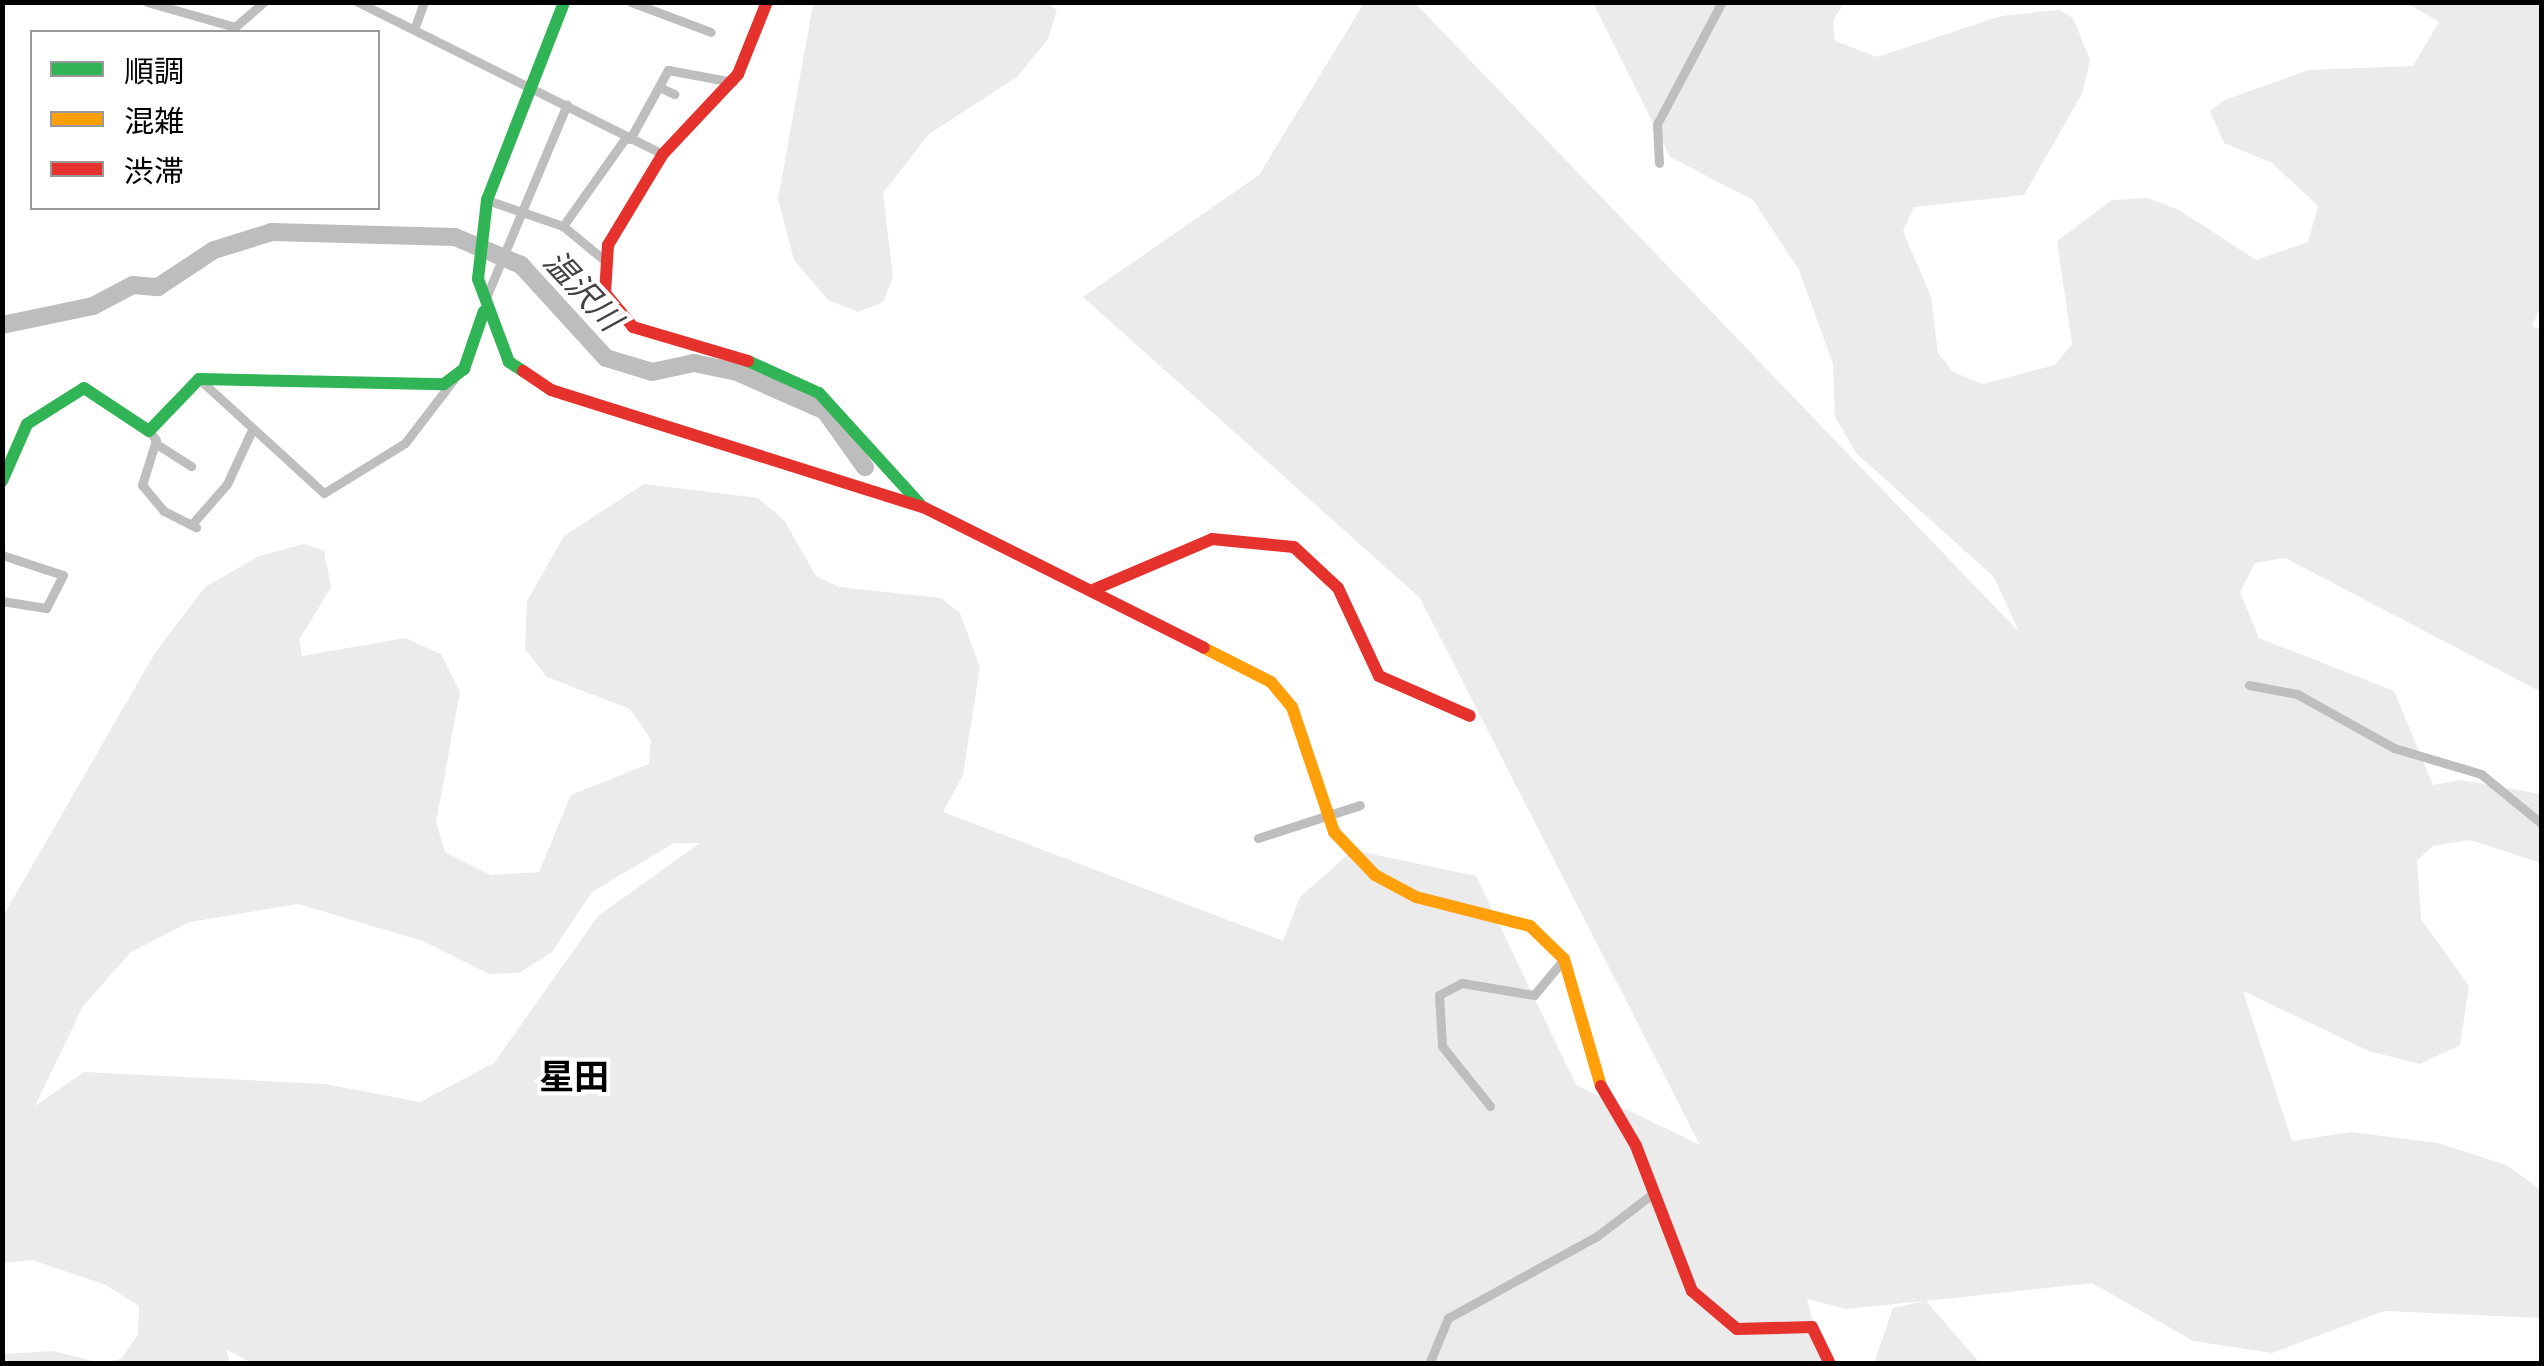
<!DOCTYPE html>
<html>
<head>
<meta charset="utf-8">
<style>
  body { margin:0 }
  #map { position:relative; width:2544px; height:1366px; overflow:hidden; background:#fff; font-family:Manrope,"Noto Sans JP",sans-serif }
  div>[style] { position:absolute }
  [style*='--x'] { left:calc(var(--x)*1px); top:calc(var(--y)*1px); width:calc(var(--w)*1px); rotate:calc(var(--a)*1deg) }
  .green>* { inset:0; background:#ebebeb }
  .river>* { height:18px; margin:-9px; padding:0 9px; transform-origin:9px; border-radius:9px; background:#bdbdbd }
  .street>* { height:9px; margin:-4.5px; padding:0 4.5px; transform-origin:4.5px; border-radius:4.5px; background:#bebebe }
  .fast>* { height:12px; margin:-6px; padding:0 6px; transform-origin:6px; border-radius:6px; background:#30b455 }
  .slow>* { height:12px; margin:-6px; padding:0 6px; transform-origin:6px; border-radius:6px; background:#ff9f0a }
  .jam>* { height:12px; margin:-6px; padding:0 6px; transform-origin:6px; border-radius:6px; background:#e5322d }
  span { translate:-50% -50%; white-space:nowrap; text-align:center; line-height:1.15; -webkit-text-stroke:8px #fff; paint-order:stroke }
  .water-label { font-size:32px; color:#424242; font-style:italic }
  .quarter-label { font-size:35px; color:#000; font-weight:700 }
  .frame { position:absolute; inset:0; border:5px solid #000; pointer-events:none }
  .legend { position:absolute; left:30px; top:30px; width:350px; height:180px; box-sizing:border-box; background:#fff; border:2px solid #999; margin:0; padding:12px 18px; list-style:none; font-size:30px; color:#000 }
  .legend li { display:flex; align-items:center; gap:20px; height:50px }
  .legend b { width:50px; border:2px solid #999 }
</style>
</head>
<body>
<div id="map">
  <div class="green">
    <div style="clip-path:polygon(1048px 3px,1057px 10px,1048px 39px,1017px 77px,929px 134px,883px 193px,893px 277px,883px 302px,858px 312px,828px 300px,794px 260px,778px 199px,813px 5px)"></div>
    <div style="clip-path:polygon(evenodd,1364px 3px,1415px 3px,2019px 632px,1994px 577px,1856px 453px,1835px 417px,1833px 364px,1799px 270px,1753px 200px,1670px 157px,1593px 3px,1844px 3px,1833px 21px,1835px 41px,1877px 57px,2001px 16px,2059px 10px,2073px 18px,2090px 60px,2082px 94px,2024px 195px,1914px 207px,1903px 231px,1931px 297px,1938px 353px,1953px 372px,1983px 384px,2055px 365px,2072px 344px,2057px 241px,2112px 200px,2147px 198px,2179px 210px,2256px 260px,2308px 242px,2318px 206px,2272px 163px,2224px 143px,2210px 111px,2225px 100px,2308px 70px,2413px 66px,2439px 22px,2407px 3px,2541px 3px,2542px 304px,2532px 326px,2542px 330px,2541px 692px,2285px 558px,2255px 563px,2240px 592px,2259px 638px,2394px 691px,2433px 785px,2461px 780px,2541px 794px,2541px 863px,2470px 840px,2433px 846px,2417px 860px,2421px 919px,2469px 986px,2460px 1045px,2420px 1064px,2369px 1051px,2243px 991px,2292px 1141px,2351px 1132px,2438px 1143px,2506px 1165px,2541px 1190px,2541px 1318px,2384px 1311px,2272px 1353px,2193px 1341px,2092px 1283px,1926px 1301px,1981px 1364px,1874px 1363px,1893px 1308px,1924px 1301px,1846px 1309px,1807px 1299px,1823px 1363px,253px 1364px,226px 1349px,230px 1363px,3px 1363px,3px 1354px,53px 1351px,101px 1363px,121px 1359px,138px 1335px,139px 1306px,106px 1285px,32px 1260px,3px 1263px,2px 918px,155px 653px,205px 587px,259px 556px,304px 544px,324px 551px,331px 587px,299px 640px,302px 656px,405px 638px,441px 654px,460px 692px,436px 822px,445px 852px,491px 875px,539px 872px,571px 795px,649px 764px,651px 740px,630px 709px,547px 677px,525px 649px,527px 601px,564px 536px,644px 484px,758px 498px,784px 520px,816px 576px,839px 587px,941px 598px,960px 613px,980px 667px,963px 775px,943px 812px,1283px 941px,1300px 897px,1353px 850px,1476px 876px,1576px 1085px,1700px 1145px,1420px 598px,1083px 297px,1259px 175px,1364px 3px,674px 843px,700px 843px,598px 916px,494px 1063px,420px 1102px,325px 1084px,84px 1072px,35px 1106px,83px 1006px,131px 952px,190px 922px,298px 904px,423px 941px,489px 974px,519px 973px,552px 952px,592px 892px,674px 843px)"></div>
  </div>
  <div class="river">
    <div style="--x:2;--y:325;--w:93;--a:-11.8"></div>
    <div style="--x:93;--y:306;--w:45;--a:-27.7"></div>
    <div style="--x:133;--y:285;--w:25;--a:5"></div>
    <div style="--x:158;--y:287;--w:67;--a:-33.5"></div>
    <div style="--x:214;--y:250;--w:61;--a:-17.2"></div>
    <div style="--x:272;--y:232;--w:183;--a:1.6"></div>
    <div style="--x:455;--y:237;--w:72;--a:23"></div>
    <div style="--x:521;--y:265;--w:126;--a:47.6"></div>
    <div style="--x:606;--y:358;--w:48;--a:16.9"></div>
    <div style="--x:652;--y:372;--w:43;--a:-12.1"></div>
    <div style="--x:694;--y:363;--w:44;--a:11.8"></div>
    <div style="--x:737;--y:372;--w:96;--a:23.9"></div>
    <div style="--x:825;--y:411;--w:69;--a:54.5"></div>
  </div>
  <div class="street">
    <div style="--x:147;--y:2;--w:91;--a:15.9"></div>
    <div style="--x:235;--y:27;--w:38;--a:-41"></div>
    <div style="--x:358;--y:2;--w:341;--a:26.5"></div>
    <div style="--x:631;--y:2;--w:85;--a:20.6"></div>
    <div style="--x:416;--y:24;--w:23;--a:-70"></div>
    <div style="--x:659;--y:87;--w:17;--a:25"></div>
    <div style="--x:630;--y:139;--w:79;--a:-61.2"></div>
    <div style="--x:668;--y:70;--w:66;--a:10.5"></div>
    <div style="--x:1659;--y:163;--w:39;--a:-93"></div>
    <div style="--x:1657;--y:124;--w:138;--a:-62"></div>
    <div style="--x:487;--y:200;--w:80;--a:18.9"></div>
    <div style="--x:563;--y:226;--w:53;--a:39.7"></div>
    <div style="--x:563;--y:226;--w:109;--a:-54.7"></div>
    <div style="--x:485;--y:300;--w:212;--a:-67.3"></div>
    <div style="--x:199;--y:379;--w:169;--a:42.4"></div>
    <div style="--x:324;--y:493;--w:95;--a:-31.7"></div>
    <div style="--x:405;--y:443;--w:81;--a:-52.6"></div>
    <div style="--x:149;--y:431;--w:11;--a:52"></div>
    <div style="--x:156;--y:440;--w:47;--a:107.3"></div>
    <div style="--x:142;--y:485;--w:34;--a:50"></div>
    <div style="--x:164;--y:511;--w:36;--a:27"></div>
    <div style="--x:155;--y:443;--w:43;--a:32.6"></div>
    <div style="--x:192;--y:524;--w:53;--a:-48.8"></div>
    <div style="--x:227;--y:484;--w:57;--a:-65.2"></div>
    <div style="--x:2;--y:555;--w:64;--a:18.2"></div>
    <div style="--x:63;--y:575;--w:37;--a:117"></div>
    <div style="--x:46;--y:608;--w:45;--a:-171"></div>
    <div style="--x:2249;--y:685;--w:49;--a:10.6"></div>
    <div style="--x:2297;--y:694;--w:111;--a:29.1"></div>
    <div style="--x:2394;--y:748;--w:91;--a:16.6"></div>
    <div style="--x:2481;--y:774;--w:79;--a:39.3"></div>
    <div style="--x:1258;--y:838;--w:107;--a:-17.9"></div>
    <div style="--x:1490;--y:1106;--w:77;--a:-128.7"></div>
    <div style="--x:1442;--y:1046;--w:51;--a:-93.4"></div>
    <div style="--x:1439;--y:995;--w:26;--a:-28"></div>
    <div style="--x:1462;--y:983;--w:73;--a:9.5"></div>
    <div style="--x:1534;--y:995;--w:47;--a:-50.2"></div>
    <div style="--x:1429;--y:1364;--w:50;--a:-67.6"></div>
    <div style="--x:1448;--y:1318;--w:170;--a:-28.8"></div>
    <div style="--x:1597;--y:1236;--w:68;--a:-37.2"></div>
  </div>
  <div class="fast">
    <div style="--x:748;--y:361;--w:78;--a:24.3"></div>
    <div style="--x:819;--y:393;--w:149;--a:47.7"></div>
    <div style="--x:523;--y:371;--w:17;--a:-147"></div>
    <div style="--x:509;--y:362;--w:89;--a:-110.5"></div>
    <div style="--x:478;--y:279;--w:80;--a:-83.5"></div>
    <div style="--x:487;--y:200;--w:212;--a:-68.7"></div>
    <div style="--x:2;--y:481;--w:62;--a:-66.3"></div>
    <div style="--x:27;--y:424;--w:67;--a:-32.3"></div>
    <div style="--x:84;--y:388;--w:78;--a:33.5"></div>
    <div style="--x:149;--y:431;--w:72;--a:-46.1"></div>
    <div style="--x:199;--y:379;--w:245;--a:1.2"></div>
    <div style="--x:444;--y:384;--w:25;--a:-37"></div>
    <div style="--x:464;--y:369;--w:61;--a:-71"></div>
  </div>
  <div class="slow">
    <div style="--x:1204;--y:648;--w:75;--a:26.9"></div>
    <div style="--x:1271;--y:682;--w:33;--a:50"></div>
    <div style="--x:1292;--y:707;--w:132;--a:71.4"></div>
    <div style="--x:1334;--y:832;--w:59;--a:46.4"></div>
    <div style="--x:1375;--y:875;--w:47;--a:28.2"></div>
    <div style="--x:1416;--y:897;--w:118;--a:14.3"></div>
    <div style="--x:1530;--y:926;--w:47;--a:44.1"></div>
    <div style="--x:1564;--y:959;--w:132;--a:73.8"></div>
  </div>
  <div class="jam">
    <div style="--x:748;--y:361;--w:120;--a:-163.5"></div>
    <div style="--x:633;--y:327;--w:44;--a:-129.5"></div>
    <div style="--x:605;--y:293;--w:48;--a:-86.4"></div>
    <div style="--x:608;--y:245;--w:106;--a:-58.9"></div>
    <div style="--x:663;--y:154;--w:110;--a:-46.8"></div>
    <div style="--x:738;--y:74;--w:78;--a:-68.1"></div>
    <div style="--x:523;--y:371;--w:34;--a:34"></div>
    <div style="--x:551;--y:390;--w:390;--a:17.5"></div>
    <div style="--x:923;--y:507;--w:314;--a:26.6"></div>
    <div style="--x:1095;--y:589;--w:127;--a:-23.1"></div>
    <div style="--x:1212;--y:539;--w:82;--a:5.6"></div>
    <div style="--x:1294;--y:547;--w:60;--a:43"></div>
    <div style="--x:1338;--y:588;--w:97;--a:65"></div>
    <div style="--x:1379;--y:676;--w:99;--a:23.7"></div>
    <div style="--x:1601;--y:1086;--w:69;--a:59.7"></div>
    <div style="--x:1636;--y:1146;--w:155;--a:68.9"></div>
    <div style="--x:1692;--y:1291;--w:59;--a:40.2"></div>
    <div style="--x:1737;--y:1329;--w:75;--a:-1.5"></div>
    <div style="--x:1812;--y:1327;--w:41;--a:64.1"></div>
  </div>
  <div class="water-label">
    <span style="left:583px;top:290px;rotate:47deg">温沢川</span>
  </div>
  <div class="quarter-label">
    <span style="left:574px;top:1076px">星田</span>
  </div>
  <div class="frame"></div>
  <ul class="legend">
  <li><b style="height:12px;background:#30b455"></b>順調</li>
  <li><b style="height:12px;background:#ff9f0a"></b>混雑</li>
  <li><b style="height:12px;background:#e5322d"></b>渋滞</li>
  </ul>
</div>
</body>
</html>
